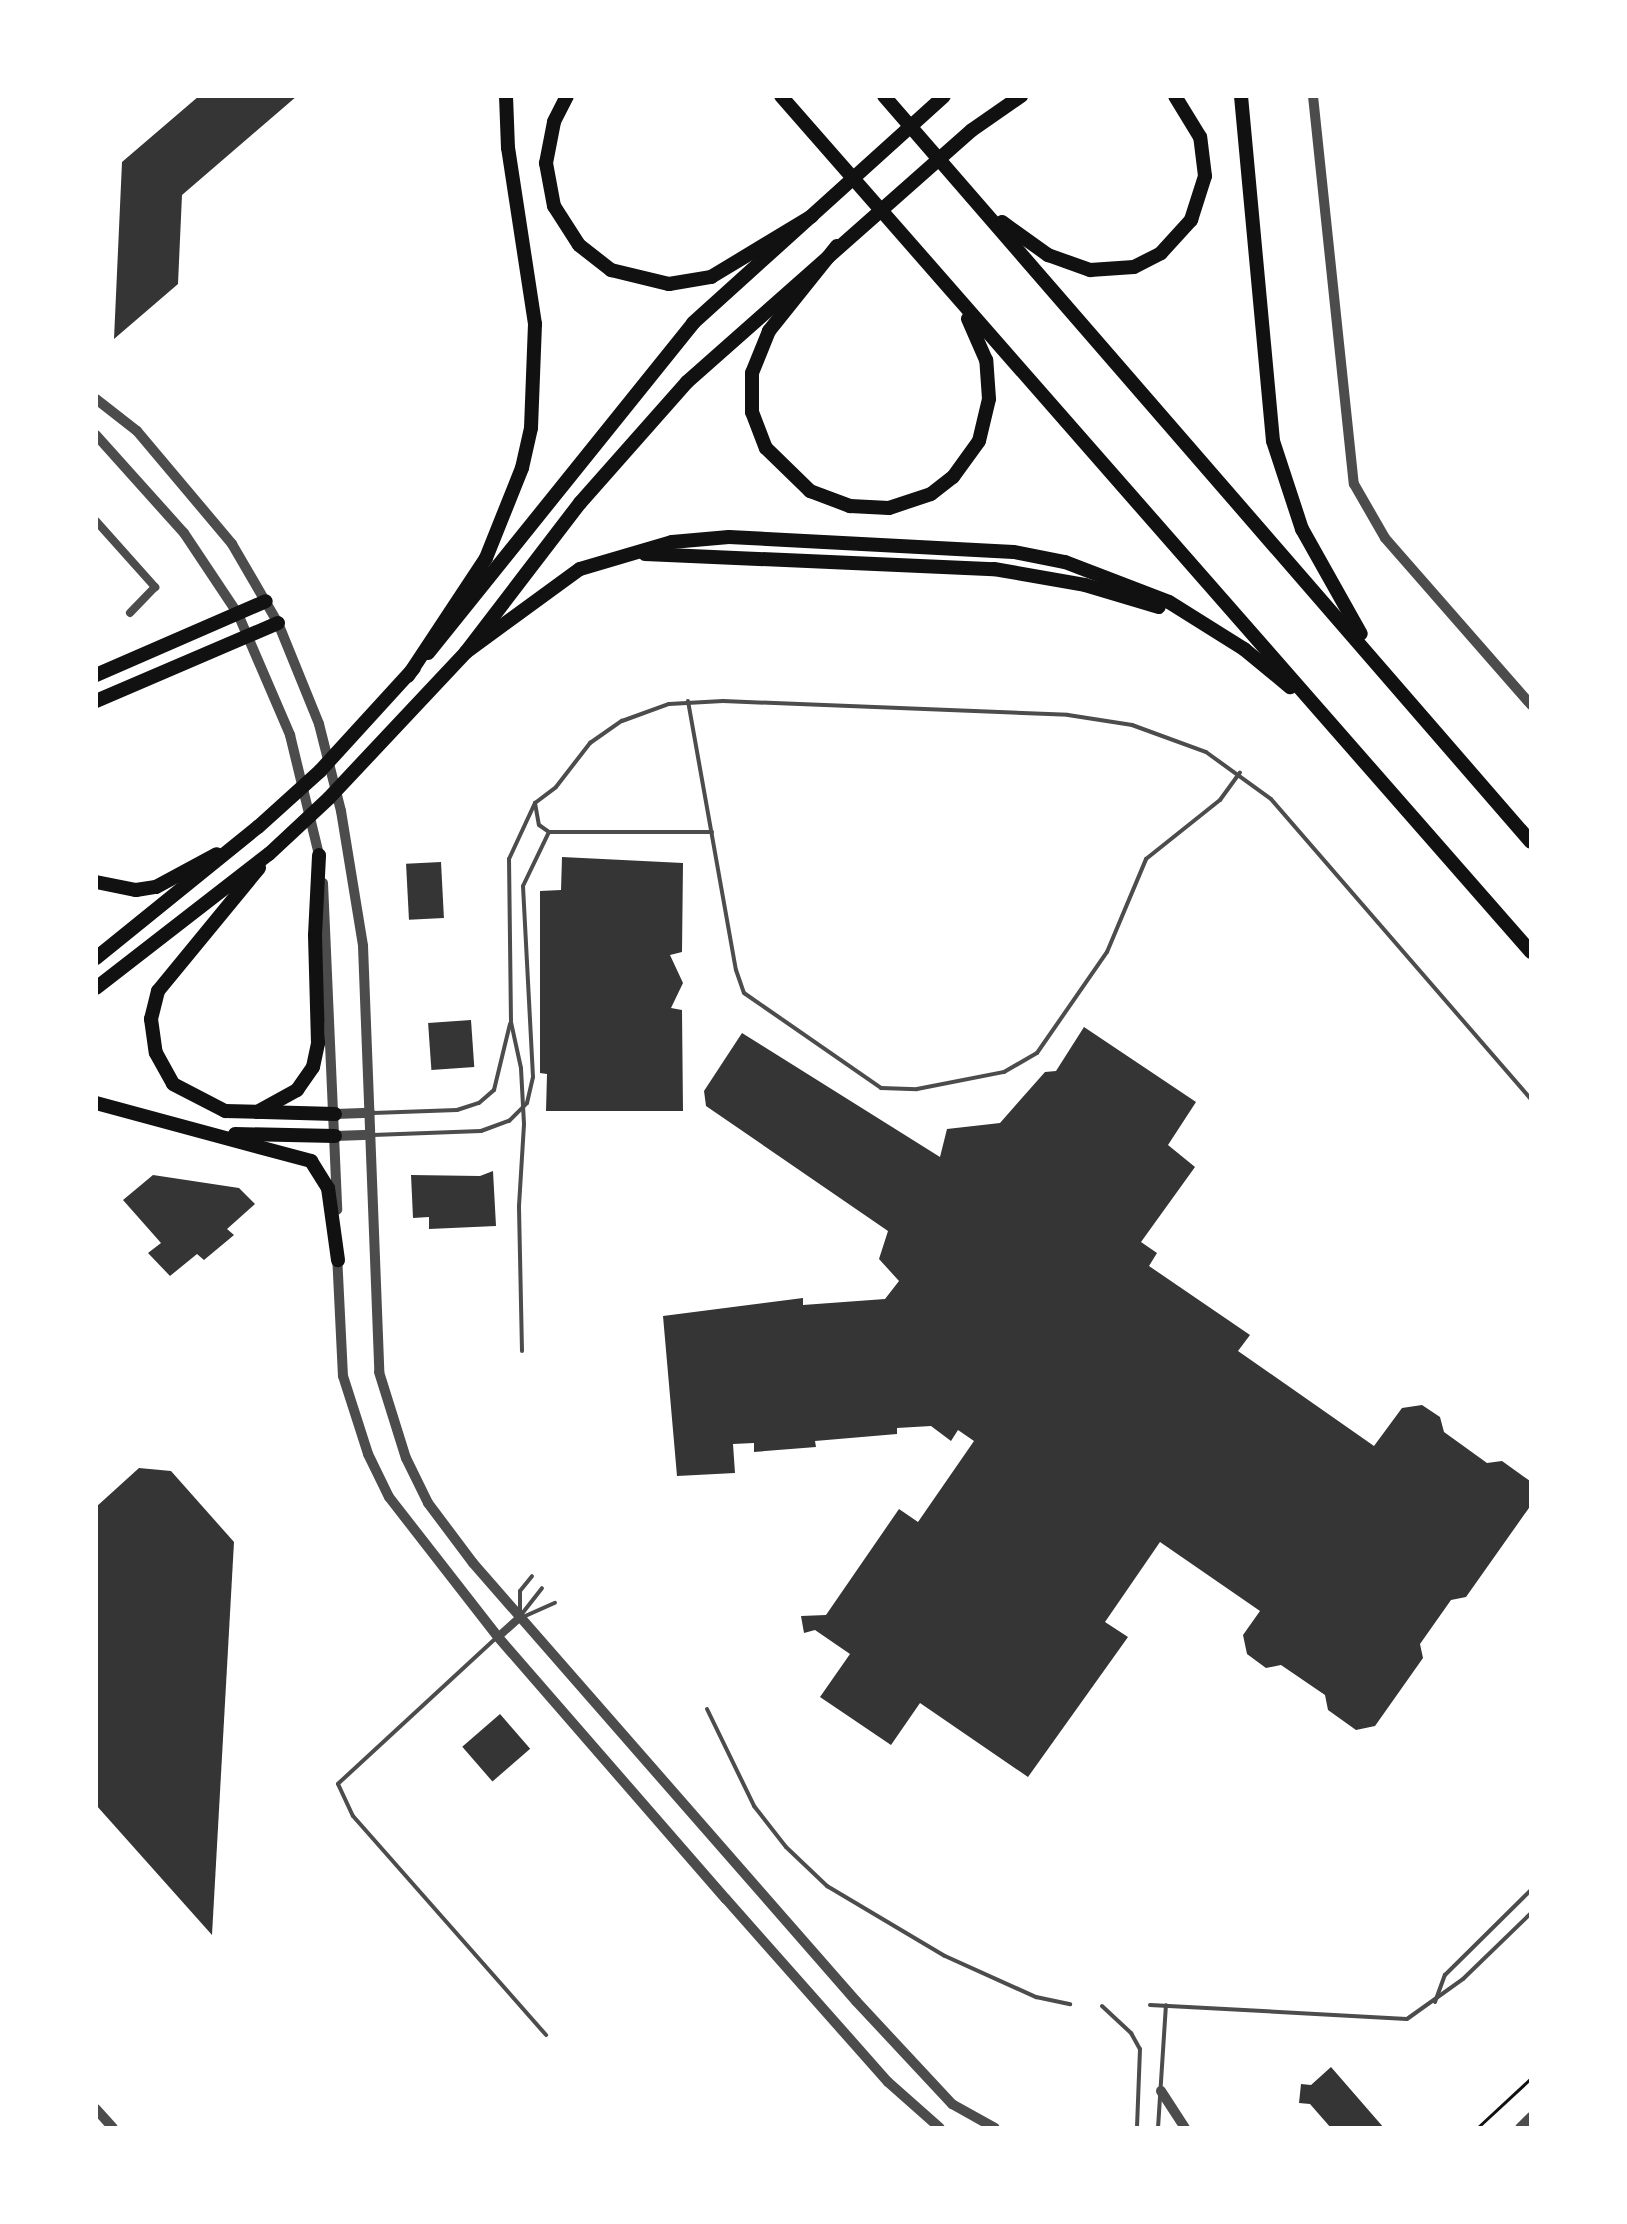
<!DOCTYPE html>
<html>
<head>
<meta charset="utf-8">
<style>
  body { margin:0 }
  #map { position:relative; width:1627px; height:2224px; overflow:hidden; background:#fff; font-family:Inter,sans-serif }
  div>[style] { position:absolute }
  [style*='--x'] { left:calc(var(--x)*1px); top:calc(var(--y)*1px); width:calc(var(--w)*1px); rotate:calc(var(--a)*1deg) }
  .building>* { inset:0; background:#353535; transform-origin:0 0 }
  .path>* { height:3px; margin:-1.5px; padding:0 1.5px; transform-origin:1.5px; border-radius:1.5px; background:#111 }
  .service>* { height:4px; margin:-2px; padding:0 2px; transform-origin:2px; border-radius:2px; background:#4c4c4c }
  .minor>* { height:8px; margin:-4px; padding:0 4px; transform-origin:4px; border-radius:4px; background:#4c4c4c }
  .tertiary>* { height:10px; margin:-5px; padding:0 5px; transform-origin:5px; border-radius:5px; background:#4c4c4c }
  .trunk>* { height:14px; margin:-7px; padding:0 7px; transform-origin:7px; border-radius:7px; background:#111 }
  .motorway>* { height:14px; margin:-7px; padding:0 7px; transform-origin:7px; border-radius:7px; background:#111 }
  span { translate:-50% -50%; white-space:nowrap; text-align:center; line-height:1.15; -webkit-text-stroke:8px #fff; paint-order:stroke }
  .frame { position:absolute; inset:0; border:98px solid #fff; pointer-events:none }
</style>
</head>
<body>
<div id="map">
  <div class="building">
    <div style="clip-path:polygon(199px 96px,297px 96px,182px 195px,178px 284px,114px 339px,122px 162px)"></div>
    <div style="clip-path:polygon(562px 857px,683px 863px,682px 952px,670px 955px,683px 983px,671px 1008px,682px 1010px,683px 1111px,546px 1111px,547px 1074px,540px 1073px,540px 891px,561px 890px)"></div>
    <div style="left:441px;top:862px;width:56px;height:35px;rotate:87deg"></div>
    <div style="left:471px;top:1020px;width:47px;height:43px;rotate:86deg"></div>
    <div style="clip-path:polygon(1084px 1027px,1196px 1102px,1168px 1145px,1195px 1167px,1141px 1242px,1157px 1253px,1149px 1266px,1250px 1335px,1238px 1351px,1374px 1446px,1402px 1408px,1422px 1405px,1440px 1417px,1444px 1432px,1487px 1463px,1502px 1461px,1530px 1481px,1531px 1505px,1466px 1597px,1451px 1600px,1420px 1644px,1423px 1658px,1375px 1726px,1356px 1730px,1328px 1710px,1325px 1695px,1281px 1665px,1266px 1668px,1247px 1654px,1243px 1635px,1260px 1611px,1160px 1542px,1105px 1622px,1128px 1637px,1028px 1777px,920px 1703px,891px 1745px,820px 1697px,850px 1654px,815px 1630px,804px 1633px,801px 1616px,826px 1615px,899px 1509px,918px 1522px,974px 1441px,958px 1430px,951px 1441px,931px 1426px,897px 1428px,897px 1434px,815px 1441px,816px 1447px,754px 1452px,754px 1443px,733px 1444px,735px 1473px,677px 1476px,663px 1316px,803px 1298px,803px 1305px,885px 1299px,899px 1281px,879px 1259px,888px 1231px,706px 1106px,704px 1091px,742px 1033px,940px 1157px,947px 1129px,1000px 1123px,1045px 1072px,1056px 1071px)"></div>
    <div style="clip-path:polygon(493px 1171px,496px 1226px,429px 1229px,429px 1217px,413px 1218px,411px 1175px,480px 1176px)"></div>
    <div style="clip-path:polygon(153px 1175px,239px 1188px,255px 1204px,227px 1229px,234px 1235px,204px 1260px,197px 1254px,170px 1276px,148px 1253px,161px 1243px,123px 1200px)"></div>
    <div style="clip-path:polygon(139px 1468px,171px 1471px,234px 1542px,212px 1935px,96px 1805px,96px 1507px)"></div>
    <div style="left:500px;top:1714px;width:46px;height:50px;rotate:49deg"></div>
    <div style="clip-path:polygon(1331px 2067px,1384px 2128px,1331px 2128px,1310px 2104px,1299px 2103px,1301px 2084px,1311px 2085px)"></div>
  </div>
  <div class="path">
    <div style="--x:1477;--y:2128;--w:74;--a:-42.8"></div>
  </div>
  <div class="service">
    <div style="--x:688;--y:701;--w:273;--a:79.9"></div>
    <div style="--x:736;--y:970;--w:24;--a:71"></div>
    <div style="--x:744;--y:993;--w:167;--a:34.7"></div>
    <div style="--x:881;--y:1088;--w:36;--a:2"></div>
    <div style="--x:917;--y:1089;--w:89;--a:-11.1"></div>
    <div style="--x:1004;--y:1072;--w:38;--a:-30"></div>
    <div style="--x:1037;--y:1053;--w:123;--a:-55.3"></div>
    <div style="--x:1107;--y:952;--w:101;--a:-67.2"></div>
    <div style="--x:1146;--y:859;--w:95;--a:-38.6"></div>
    <div style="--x:1220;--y:800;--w:34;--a:-54"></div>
    <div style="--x:535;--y:803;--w:22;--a:80"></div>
    <div style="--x:539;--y:825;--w:12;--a:35"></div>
    <div style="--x:549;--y:832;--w:163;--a:0"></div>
    <div style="--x:373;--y:1113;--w:84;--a:-2"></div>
    <div style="--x:457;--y:1110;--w:23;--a:-18"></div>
    <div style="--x:479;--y:1103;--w:20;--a:-41"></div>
    <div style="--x:494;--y:1090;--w:68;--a:-76.4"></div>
    <div style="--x:373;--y:1135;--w:108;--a:-2.1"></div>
    <div style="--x:481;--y:1131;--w:30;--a:-20"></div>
    <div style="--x:509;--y:1121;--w:25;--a:-45"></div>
    <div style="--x:527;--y:1103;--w:27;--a:-77"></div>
    <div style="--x:533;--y:1077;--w:191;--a:-93"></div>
    <div style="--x:523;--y:886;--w:60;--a:-64.3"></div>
    <div style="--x:522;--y:1351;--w:145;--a:-91.2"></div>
    <div style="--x:519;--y:1206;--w:82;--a:-86.5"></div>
    <div style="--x:524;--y:1124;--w:56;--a:-93.1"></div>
    <div style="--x:521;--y:1068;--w:47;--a:-102.3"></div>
    <div style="--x:511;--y:1022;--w:163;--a:-90.7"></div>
    <div style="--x:509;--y:859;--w:62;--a:-65.1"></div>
    <div style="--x:535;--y:803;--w:26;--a:-37"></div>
    <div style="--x:556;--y:787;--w:56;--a:-52.3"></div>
    <div style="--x:590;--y:743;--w:39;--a:-35"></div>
    <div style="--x:622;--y:721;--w:50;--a:-19.9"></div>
    <div style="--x:669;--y:704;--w:54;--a:-3.2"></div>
    <div style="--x:723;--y:701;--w:345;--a:2.3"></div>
    <div style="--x:1068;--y:715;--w:65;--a:8.9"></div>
    <div style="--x:1132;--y:725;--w:79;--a:20"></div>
    <div style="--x:1206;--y:752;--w:80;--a:35.9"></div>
    <div style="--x:1271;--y:799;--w:397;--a:49.1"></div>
    <div style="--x:520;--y:1611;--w:20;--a:-90"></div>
    <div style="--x:520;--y:1591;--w:19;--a:-51"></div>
    <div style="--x:521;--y:1615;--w:34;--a:-52"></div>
    <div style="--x:523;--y:1617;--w:35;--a:-24"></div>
    <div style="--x:496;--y:1638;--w:215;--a:137.3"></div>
    <div style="--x:338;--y:1784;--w:35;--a:65"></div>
    <div style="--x:353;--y:1816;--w:292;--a:48.6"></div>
    <div style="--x:707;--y:1709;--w:108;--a:64.1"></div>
    <div style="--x:754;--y:1806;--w:52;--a:52"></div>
    <div style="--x:786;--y:1847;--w:57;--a:43.6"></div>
    <div style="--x:827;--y:1886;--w:137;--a:30.7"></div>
    <div style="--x:945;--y:1956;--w:100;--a:24.3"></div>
    <div style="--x:1036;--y:1997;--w:35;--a:12"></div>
    <div style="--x:1435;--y:2002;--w:29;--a:-70"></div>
    <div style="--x:1445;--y:1975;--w:121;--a:-44.7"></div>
    <div style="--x:1150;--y:2005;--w:257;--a:3.1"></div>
    <div style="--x:1407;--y:2019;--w:69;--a:-35.5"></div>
    <div style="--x:1463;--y:1979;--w:95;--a:-44.1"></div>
    <div style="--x:1102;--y:2006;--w:40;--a:43"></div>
    <div style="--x:1131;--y:2033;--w:18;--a:61"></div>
    <div style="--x:1140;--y:2049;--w:79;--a:92.2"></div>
    <div style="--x:1158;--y:2128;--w:123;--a:-86.3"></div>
  </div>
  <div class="minor">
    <div style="--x:96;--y:521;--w:89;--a:48.2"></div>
    <div style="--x:155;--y:587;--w:36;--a:134"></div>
    <div style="--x:498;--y:1637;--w:30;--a:-42"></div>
  </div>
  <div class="tertiary">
    <div style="--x:1313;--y:96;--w:390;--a:84"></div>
    <div style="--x:1354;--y:484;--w:62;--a:60.1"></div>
    <div style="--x:1385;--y:538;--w:222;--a:48.8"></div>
    <div style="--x:96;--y:399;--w:52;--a:38"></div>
    <div style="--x:137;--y:431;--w:148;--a:49.9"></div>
    <div style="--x:232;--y:544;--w:91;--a:59.8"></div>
    <div style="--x:278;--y:623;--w:109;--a:67.9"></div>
    <div style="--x:319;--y:724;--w:90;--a:75.8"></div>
    <div style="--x:341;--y:811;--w:137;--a:80.7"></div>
    <div style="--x:363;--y:946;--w:426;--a:87.8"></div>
    <div style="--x:379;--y:1372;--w:90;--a:72.6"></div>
    <div style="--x:406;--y:1458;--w:50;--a:63.9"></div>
    <div style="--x:428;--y:1503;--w:75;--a:53.1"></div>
    <div style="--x:473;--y:1563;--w:582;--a:48.83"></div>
    <div style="--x:856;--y:2001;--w:141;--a:47"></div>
    <div style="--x:952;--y:2104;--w:49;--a:29.2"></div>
    <div style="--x:96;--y:435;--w:132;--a:48.1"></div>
    <div style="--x:184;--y:533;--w:97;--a:56.3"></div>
    <div style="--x:238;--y:614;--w:132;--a:66.7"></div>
    <div style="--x:290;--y:735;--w:128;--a:76.4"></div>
    <div style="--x:323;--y:883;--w:327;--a:87.5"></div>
    <div style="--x:335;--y:1114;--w:35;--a:-2"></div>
    <div style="--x:335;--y:1136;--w:35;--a:-2"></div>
    <div style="--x:337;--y:1254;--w:122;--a:87.2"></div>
    <div style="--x:343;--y:1376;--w:82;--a:72.2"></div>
    <div style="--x:368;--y:1454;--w:48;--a:64"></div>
    <div style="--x:389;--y:1497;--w:177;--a:52.1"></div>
    <div style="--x:498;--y:1637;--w:347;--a:49"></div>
    <div style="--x:726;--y:1899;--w:244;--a:48.5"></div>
    <div style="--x:888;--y:2082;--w:69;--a:41.5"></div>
    <div style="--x:1161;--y:2091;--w:44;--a:57"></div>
    <div style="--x:96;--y:2109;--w:25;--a:48"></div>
    <div style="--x:1520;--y:2128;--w:16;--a:-45"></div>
  </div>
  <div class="trunk">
    <div style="--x:428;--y:653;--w:423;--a:-51.2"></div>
    <div style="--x:693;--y:323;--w:338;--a:-42.1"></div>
    <div style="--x:96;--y:675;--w:185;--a:-23.5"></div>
    <div style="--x:96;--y:701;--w:198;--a:-23.2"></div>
    <div style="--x:259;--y:868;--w:159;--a:129.4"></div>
    <div style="--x:158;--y:991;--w:29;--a:104"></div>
    <div style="--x:151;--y:1019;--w:34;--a:82"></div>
    <div style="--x:156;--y:1053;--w:35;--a:61"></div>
    <div style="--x:173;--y:1084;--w:59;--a:27.4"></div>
    <div style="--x:225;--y:1111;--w:110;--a:1.6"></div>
    <div style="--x:96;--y:882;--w:41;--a:11.3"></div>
    <div style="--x:136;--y:890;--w:20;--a:-9"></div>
    <div style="--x:156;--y:887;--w:69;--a:-28.4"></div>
    <div style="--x:96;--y:958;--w:208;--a:-39"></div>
    <div style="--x:258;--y:827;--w:84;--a:-42.1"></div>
    <div style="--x:320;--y:771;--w:139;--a:-47.6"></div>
    <div style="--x:96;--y:988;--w:219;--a:-37.8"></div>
    <div style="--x:269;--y:854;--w:82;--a:-43"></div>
    <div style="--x:329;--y:798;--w:200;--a:-46.8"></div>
    <div style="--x:466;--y:652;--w:188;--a:-52.6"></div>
    <div style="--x:580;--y:503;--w:162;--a:-48.5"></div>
    <div style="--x:687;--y:382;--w:380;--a:-41.5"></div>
    <div style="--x:96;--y:1103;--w:223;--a:15.1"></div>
    <div style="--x:311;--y:1161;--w:32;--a:58"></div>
    <div style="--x:328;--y:1188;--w:73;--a:82.1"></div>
    <div style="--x:257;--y:1112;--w:46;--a:-28.8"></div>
    <div style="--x:297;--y:1090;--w:28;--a:-55"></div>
    <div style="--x:313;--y:1067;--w:25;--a:-78"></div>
    <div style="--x:318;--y:1043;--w:108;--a:-91.6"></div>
    <div style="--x:315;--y:935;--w:80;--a:-87.1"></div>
    <div style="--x:235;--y:1134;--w:100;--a:1.1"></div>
  </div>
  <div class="motorway">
    <div style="--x:567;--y:96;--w:29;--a:117"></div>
    <div style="--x:554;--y:122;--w:42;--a:101"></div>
    <div style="--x:546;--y:163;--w:44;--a:79.5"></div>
    <div style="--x:554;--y:206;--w:46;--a:57.3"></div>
    <div style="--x:579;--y:245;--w:41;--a:38"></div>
    <div style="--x:611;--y:270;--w:60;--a:13.6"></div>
    <div style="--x:669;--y:284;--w:43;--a:-9.5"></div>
    <div style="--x:711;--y:277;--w:118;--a:-31.1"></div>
    <div style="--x:781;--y:96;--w:1138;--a:48.78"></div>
    <div style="--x:884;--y:96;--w:987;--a:49.07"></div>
    <div style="--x:1241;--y:96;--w:346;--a:84.7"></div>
    <div style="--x:1273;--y:441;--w:93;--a:71.8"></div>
    <div style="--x:1302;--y:529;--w:120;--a:60.7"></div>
    <div style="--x:972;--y:130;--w:60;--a:-34.8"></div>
    <div style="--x:1002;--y:222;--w:57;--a:35.7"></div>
    <div style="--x:1048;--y:255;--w:45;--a:19.7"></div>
    <div style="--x:1090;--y:270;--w:44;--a:-3.9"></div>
    <div style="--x:1134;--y:267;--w:30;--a:-27"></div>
    <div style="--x:1161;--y:253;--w:45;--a:-47.7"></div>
    <div style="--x:1191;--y:220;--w:46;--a:-72.3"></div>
    <div style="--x:1205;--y:176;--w:39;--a:-97"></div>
    <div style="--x:1200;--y:137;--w:48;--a:-121.4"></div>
    <div style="--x:837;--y:246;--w:109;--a:128.7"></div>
    <div style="--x:769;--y:331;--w:45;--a:112"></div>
    <div style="--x:752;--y:373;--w:39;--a:90"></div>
    <div style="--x:752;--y:412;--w:39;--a:69"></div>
    <div style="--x:766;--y:448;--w:62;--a:44.3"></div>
    <div style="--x:810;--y:491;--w:43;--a:20.6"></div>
    <div style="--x:850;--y:506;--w:39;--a:3"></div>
    <div style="--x:889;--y:508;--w:44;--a:-18.4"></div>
    <div style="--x:931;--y:494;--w:28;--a:-38"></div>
    <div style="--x:953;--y:477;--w:44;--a:-54.2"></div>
    <div style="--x:979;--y:441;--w:43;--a:-76.6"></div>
    <div style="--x:989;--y:399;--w:39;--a:-94"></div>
    <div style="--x:986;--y:360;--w:45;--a:-113.7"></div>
    <div style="--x:645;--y:554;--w:349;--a:2.5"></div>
    <div style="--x:994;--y:569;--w:92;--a:10"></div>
    <div style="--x:1085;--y:585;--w:77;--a:16.6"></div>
    <div style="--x:466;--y:652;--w:141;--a:-36.1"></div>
    <div style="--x:580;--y:569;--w:96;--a:-16.4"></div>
    <div style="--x:672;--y:542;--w:57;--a:-5"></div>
    <div style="--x:729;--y:537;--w:285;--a:3"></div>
    <div style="--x:1014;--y:552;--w:52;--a:11.1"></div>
    <div style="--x:1065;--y:562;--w:111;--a:21"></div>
    <div style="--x:1169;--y:602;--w:89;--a:32.1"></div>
    <div style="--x:1244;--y:649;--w:60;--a:39.6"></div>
    <div style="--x:408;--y:676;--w:141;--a:-56.5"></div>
    <div style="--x:486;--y:558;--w:97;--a:-68.2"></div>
    <div style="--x:522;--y:468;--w:41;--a:-77.3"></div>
    <div style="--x:531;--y:428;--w:104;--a:-87.8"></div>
    <div style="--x:535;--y:324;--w:178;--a:-98.7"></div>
    <div style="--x:508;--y:148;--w:52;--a:-92.2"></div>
  </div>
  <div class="frame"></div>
</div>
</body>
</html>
